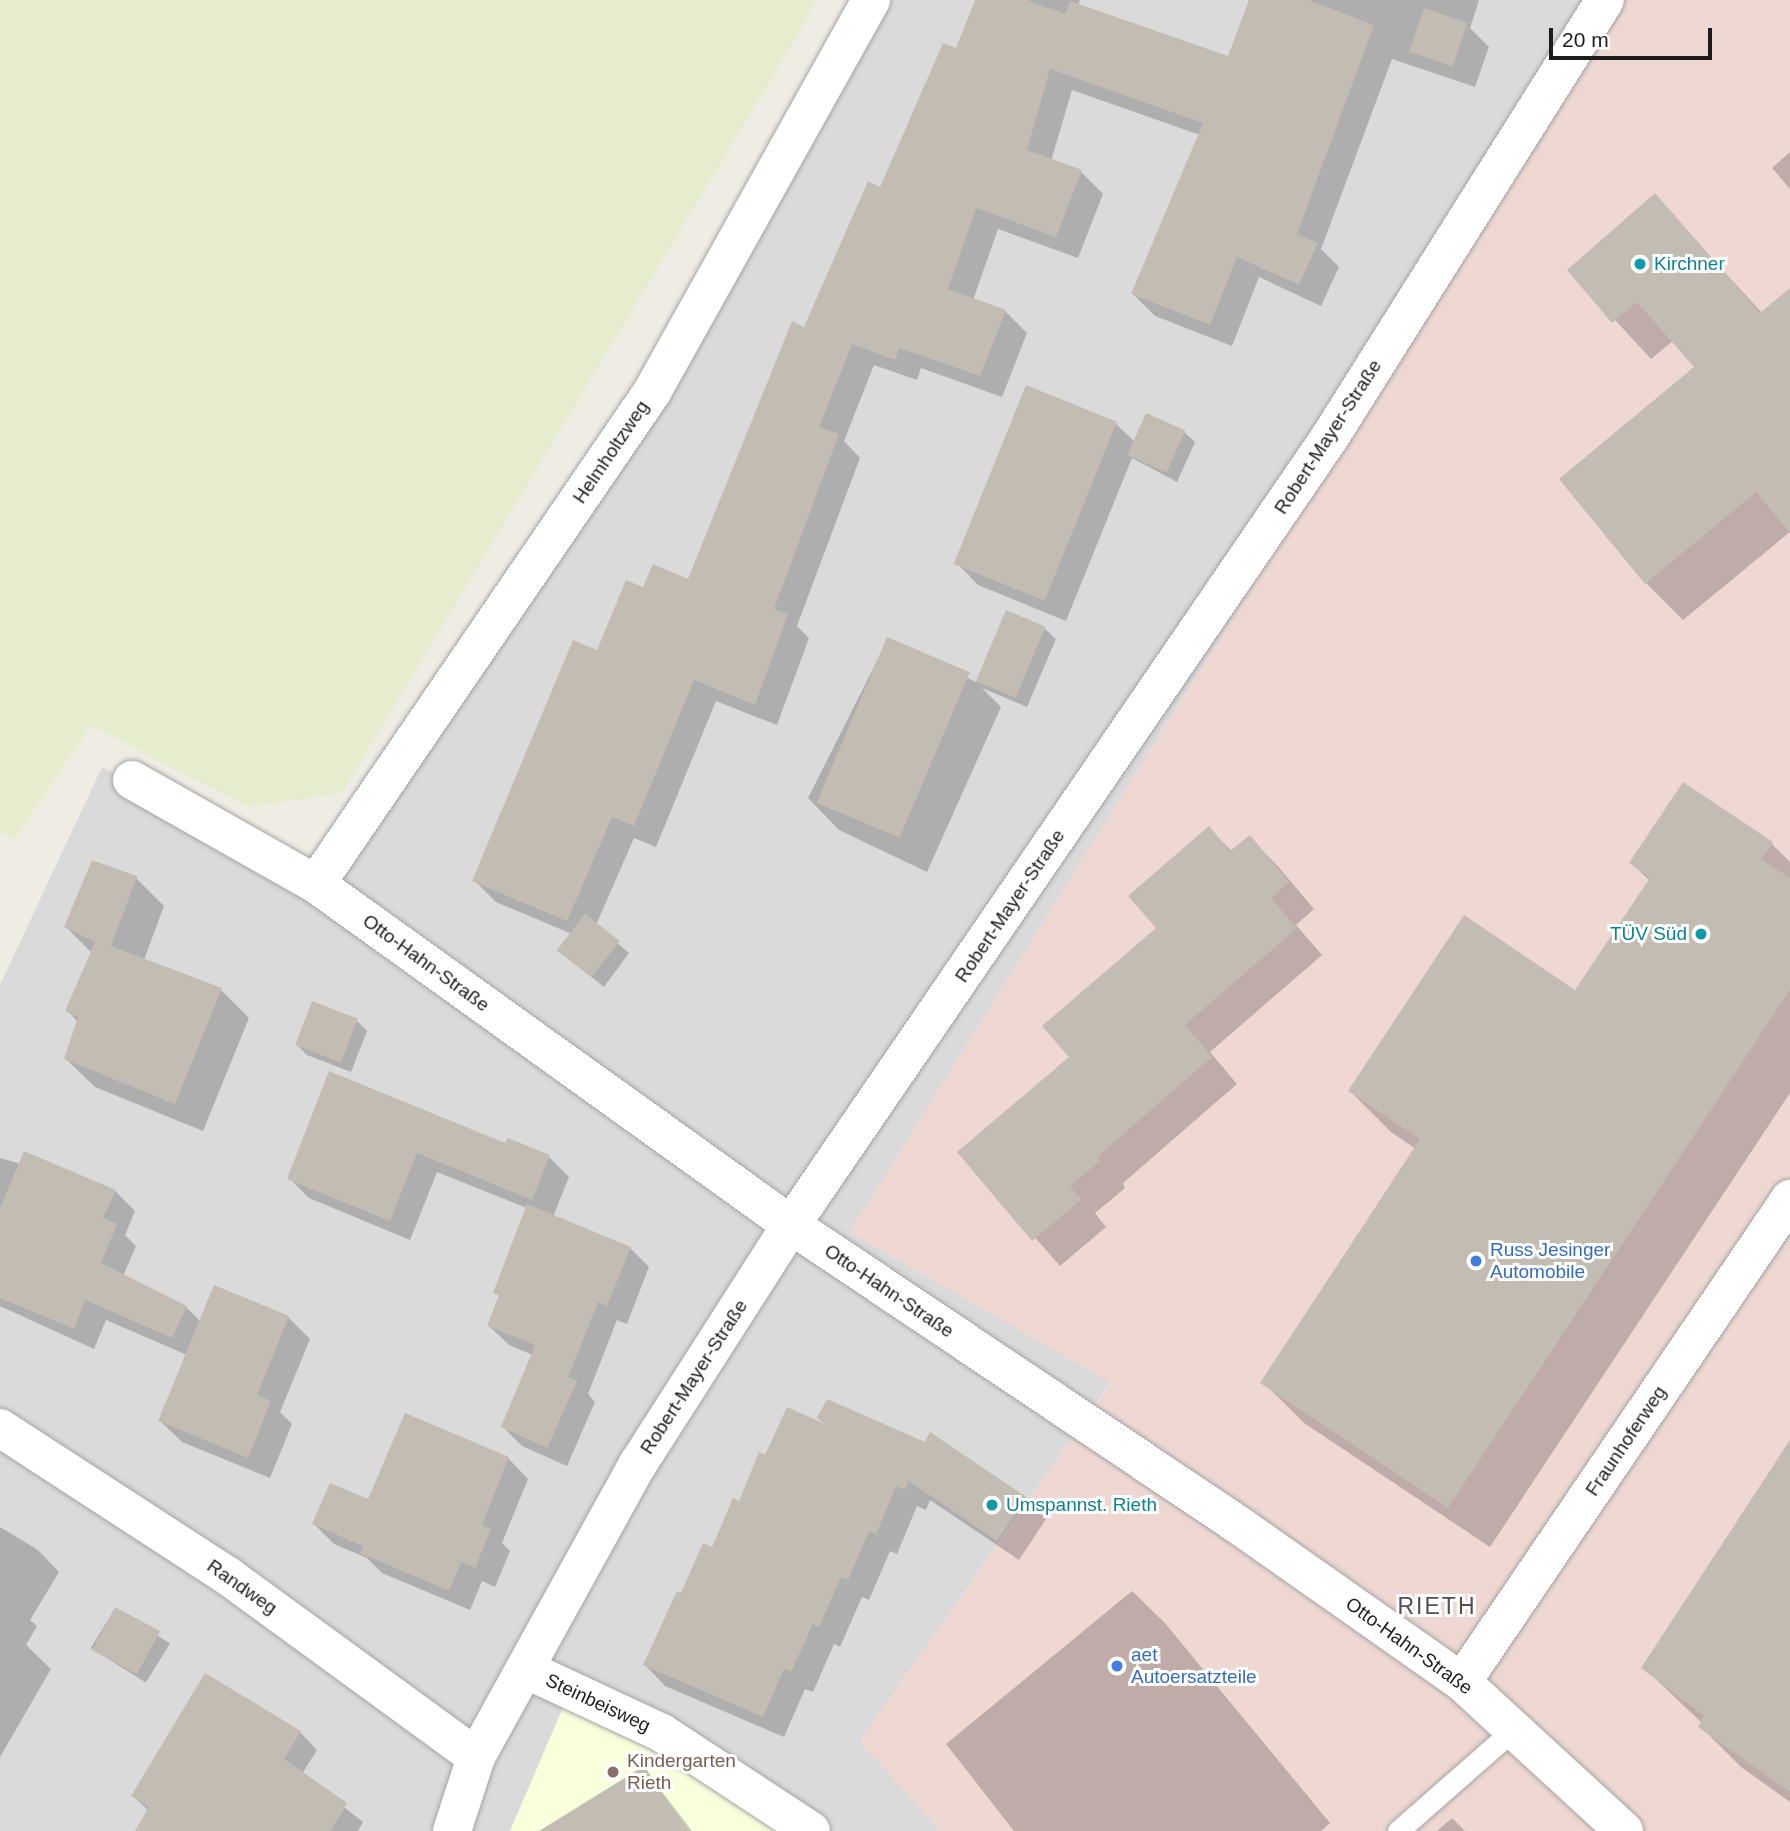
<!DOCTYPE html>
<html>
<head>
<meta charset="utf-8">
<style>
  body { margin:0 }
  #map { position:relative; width:1790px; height:1831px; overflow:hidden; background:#eeece3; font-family:Helvetica,sans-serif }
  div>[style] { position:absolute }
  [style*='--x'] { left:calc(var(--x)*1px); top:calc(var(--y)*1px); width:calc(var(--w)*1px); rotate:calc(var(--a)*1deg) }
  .residential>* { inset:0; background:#dbdada }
  .commercial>* { inset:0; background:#efd8d2 }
  .education>* { inset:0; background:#f8ffdb }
  .farmland>* { inset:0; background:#e5edce }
  .shadow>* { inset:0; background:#0003; transform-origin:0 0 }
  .building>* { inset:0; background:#c3bcb2; transform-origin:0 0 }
  .roads { filter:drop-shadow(0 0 2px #a4a4a4) drop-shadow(0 0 2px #a4a4a4) }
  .lane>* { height:21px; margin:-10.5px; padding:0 10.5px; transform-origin:10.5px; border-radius:10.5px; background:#fff }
  .street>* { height:38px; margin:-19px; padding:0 19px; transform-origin:19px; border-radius:19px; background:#fff }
  .dots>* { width:19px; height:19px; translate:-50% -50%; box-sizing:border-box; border:4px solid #fff; border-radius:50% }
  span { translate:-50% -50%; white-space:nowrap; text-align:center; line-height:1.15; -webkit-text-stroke:6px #fff; paint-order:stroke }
  .culture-label { font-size:19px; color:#0d838f }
  .left { translate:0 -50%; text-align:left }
  .right { translate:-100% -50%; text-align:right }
  .street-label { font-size:19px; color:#1d1d1d }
  .shop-label { font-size:19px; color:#366cbe }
  .education-label { font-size:19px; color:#785e54 }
  .quarter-label { font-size:23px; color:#505050; letter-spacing:2px }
  .scale { position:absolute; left:1549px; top:28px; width:163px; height:32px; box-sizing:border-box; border:4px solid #1d1d1d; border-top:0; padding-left:9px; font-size:21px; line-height:24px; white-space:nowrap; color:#1d1d1d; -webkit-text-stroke:5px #fff; paint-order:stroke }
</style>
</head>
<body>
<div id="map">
  <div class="residential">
    <div style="clip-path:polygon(871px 0,1618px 0,850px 1232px,1111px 1382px,860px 1741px,941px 1831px,0 1831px,0 985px,102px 767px,316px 883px,652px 392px)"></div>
  </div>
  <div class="commercial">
    <div style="clip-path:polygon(1618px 0,1790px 0,1790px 1831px,941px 1831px,860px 1741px,1111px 1383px,850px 1232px)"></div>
  </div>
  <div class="education">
    <div style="clip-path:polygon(565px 1703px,604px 1720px,785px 1831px,510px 1831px)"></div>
  </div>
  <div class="farmland">
    <div style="clip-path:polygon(0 0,815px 0,802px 28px,342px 793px,249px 807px,91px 725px,14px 840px,0 831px)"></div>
  </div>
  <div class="shadow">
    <div style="clip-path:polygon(977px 0,1080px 0,1078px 5px,1229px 59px,1251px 0,1479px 0,1470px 28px,1489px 47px,1475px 87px,1392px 59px,1321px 249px,1339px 267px,1321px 306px,1259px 277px,1232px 346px,1155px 316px,1133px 294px,1200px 135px,1072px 90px,1051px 161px,1081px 172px,1103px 194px,1078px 258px,998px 229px,973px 300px,1005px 311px,1027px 333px,1002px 397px,921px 368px,917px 380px,874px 365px,844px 441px,860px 458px,797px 626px,809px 638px,777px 725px,716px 701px,656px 847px,634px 838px,596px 925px,629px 953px,604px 987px,559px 951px,572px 934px,496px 902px,474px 880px,598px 652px,644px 590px,689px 582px,805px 329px,956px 51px)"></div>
    <div style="clip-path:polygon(1790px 152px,1790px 189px,1772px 168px)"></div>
    <div style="clip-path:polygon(1655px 196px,1762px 313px,1790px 290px,1790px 532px,1683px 620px,1646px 583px,1696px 368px,1673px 341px,1651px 359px,1569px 270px)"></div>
    <div style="clip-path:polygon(1116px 424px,1135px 442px,1184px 432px,1195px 442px,1177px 482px,1132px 458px,1066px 621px,978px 585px,957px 563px)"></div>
    <div style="clip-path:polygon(1007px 612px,1045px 629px,1056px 639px,1027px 707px,982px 688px,1001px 707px,927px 872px,839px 830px,808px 798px,888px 639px,976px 682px)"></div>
    <div style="clip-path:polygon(1209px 829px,1232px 851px,1250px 838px,1276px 864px,1314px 909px,1296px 925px,1322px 955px,1210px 1052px,1237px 1084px,1123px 1183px,1125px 1188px,1095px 1213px,1106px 1227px,1060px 1266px,960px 1152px,1071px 1057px,1158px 929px)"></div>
    <div style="clip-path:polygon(1771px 843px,1790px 862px,1790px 1093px,1490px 1547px,1304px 1423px,1263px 1382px,1416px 1149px,1391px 1132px,1350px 1091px,1576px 993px,1650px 881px,1631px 863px)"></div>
    <div style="clip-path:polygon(136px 878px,164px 906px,144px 960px,221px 990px,249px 1018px,203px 1131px,95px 1087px,66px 1059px,78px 1022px,67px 1010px,92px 953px,66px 927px)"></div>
    <div style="clip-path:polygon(357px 1021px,367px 1031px,351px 1072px,307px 1055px,297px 1045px)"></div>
    <div style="clip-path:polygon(330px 1073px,506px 1145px,509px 1140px,549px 1157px,569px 1177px,553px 1217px,630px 1248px,649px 1267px,627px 1324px,617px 1320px,588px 1394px,595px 1402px,567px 1466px,522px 1446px,503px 1427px,533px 1355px,509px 1345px,489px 1326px,500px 1297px,495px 1292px,527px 1208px,437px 1172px,410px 1240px,309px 1198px,289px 1178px)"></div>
    <div style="clip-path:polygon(0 1158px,115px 1191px,135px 1211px,125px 1235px,136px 1246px,123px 1276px,186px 1307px,201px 1322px,288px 1317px,310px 1339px,280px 1412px,292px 1424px,270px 1478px,182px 1442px,160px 1421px,187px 1355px,106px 1320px,94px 1349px,0 1306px)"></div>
    <div style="clip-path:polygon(819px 1418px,1025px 1498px,1046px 1519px,1019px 1560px,930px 1500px,926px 1510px,917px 1506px,897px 1554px,890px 1551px,869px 1600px,862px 1597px,840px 1647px,834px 1644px,813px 1692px,805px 1689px,784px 1737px,665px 1686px,645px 1665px,766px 1457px,827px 1427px)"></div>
    <div style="clip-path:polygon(1790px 1444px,1790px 1802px,1741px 1767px,1700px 1726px,1702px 1723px,1643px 1667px)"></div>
    <div style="clip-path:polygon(508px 1458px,528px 1479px,502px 1543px,510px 1551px,495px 1587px,482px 1581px,470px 1610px,382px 1573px,367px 1558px,334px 1544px,314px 1524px,369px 1501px)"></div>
    <div style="clip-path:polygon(0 1527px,38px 1550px,59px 1572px,30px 1620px,37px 1626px,26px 1645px,51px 1669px,0 1757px)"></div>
    <div style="clip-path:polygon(1132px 1591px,1164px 1622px,1330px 1823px,1321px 1831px,1014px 1831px,946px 1744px)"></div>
    <div style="left:115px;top:1609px;width:65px;height:46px;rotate:32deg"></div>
    <div style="clip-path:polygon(300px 1732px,317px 1750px,302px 1774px,363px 1822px,358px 1831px,137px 1831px,149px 1811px,133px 1796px)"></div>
    <div style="clip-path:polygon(644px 1768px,692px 1831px,543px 1831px)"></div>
    <div style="clip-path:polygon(1452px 1818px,1465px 1831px,1437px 1831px)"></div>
  </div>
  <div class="building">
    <div style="clip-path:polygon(975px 0,1027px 0,1065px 14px,1070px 1px,1228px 56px,1249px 0,1308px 0,1374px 25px,1297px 234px,1318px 243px,1299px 285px,1237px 257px,1210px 325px,1131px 294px,1203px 123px,1050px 69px,1027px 150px,1082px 170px,1056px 237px,976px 208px,948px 289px,1006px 310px,980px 376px,899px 348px,895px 360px,852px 344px,819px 427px,839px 434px,774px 609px,788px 614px,755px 705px,694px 680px,634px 826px,612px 817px,567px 921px,472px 881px,573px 640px,597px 650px,626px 580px,643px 587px,653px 564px,688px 579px,792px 321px,804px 327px,868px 181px,880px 187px,943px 43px,956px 48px)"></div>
    <div style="left:1424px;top:8px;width:46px;height:46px;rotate:19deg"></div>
    <div style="clip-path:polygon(1655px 193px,1760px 313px,1790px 288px,1790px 533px,1756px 492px,1645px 584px,1559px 479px,1694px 367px,1637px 302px,1612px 323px,1567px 270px)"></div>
    <div style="left:1026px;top:385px;width:98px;height:193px;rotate:22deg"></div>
    <div style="left:1146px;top:413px;width:43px;height:46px;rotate:24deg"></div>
    <div style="left:1006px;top:610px;width:43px;height:77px;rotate:23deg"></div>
    <div style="left:887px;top:637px;width:90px;height:180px;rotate:23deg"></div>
    <div style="clip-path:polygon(1683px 782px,1773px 842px,1761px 859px,1790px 878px,1790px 990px,1448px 1508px,1260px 1383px,1420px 1139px,1348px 1091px,1464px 915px,1575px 990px,1650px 878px,1629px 863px)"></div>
    <div style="clip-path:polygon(1209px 826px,1230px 851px,1250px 835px,1289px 882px,1271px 898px,1297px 928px,1185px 1025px,1212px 1057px,1098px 1156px,1100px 1161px,1070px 1186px,1081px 1200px,1032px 1241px,957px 1152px,1069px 1057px,1042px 1026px,1156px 928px,1128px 896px)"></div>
    <div style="clip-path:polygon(92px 860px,137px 876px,111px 946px,222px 988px,175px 1104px,64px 1059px,78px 1017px,65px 1011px,95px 942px,64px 927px)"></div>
    <div style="left:585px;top:914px;width:44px;height:46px;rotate:38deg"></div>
    <div style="left:312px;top:1001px;width:49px;height:47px;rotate:21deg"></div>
    <div style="clip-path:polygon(329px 1071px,505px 1143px,508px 1138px,550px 1155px,532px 1200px,417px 1153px,390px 1221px,287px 1179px)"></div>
    <div style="clip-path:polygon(24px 1151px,116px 1190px,103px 1218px,117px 1224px,101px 1263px,187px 1306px,172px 1338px,85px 1300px,74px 1329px,0 1298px,0 1208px)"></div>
    <div style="clip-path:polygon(527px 1204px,631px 1247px,607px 1306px,598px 1302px,568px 1377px,577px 1381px,547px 1448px,501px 1427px,535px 1345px,487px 1326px,499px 1295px,493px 1293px)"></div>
    <div style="clip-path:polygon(214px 1285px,289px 1316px,257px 1395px,271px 1401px,248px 1458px,158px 1421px)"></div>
    <div style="clip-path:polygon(827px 1399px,925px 1442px,930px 1432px,1026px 1497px,997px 1541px,909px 1481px,905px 1490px,896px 1486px,876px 1534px,869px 1531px,848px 1580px,841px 1577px,819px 1627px,813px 1624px,791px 1672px,784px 1669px,763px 1717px,643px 1665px,677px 1591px,681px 1593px,703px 1543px,712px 1547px,733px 1498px,739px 1501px,759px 1452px,765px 1455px,787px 1407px,825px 1424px,817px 1418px)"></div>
    <div style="clip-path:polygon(405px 1413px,509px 1457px,482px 1525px,491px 1529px,475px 1568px,461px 1562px,449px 1591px,360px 1553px,363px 1546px,312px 1524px,330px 1483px,368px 1499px)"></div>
    <div style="clip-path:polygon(1790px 1440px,1790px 1792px,1698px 1727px,1704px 1716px,1641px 1668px)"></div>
    <div style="left:115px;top:1607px;width:51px;height:49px;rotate:28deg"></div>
    <div style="clip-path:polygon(205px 1673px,301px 1731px,284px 1759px,347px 1803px,331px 1831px,135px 1831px,149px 1807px,131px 1796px)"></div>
    <div style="clip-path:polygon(644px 1766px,688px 1831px,539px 1831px)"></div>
  </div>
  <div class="roads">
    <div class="lane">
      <div style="--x:1398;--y:1831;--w:154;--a:-41.3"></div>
    </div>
    <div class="street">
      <div style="--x:132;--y:780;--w:211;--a:29.5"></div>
      <div style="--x:316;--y:884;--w:585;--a:35.67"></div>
      <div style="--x:791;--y:1225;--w:537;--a:33.84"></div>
      <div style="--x:1237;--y:1524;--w:275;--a:35.1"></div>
      <div style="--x:1462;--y:1682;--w:220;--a:42.6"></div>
      <div style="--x:316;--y:884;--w:596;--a:-55.67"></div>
      <div style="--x:652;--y:392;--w:449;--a:-60.8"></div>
      <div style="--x:0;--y:1428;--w:272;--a:33"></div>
      <div style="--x:228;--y:1576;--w:307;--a:36.1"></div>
      <div style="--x:525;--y:1669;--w:151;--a:25"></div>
      <div style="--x:662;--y:1733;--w:178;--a:33.3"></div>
      <div style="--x:1462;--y:1682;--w:584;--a:-55.82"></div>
      <div style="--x:452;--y:1831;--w:78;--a:-72"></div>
      <div style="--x:476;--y:1757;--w:335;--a:-61.1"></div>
      <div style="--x:638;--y:1464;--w:284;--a:-57.4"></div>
      <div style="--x:791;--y:1225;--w:955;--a:-55.63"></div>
      <div style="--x:1330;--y:437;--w:516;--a:-57.82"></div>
    </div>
  </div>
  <div class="dots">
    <div style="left:1640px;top:264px;background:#0f9aa8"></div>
    <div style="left:1701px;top:934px;background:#0f9aa8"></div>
    <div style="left:1476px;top:1261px;background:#3f7fe0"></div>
    <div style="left:992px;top:1505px;background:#0f9aa8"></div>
    <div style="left:1117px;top:1666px;background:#3f7fe0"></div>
    <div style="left:613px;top:1772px;background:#8d6e63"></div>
  </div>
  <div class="culture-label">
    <span class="left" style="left:1654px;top:264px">Kirchner</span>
    <span class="right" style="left:1687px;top:934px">TÜV Süd</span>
    <span class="left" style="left:1006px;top:1505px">Umspannst. Rieth</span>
  </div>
  <div class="street-label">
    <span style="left:1328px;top:437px;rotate:-57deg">Robert-Mayer-Straße</span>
    <span style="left:611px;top:452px;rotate:-56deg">Helmholtzweg</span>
    <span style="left:1010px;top:906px;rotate:-56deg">Robert-Mayer-Straße</span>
    <span style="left:426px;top:963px;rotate:36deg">Otto-Hahn-Straße</span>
    <span style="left:889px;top:1291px;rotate:34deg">Otto-Hahn-Straße</span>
    <span style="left:694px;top:1377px;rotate:-57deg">Robert-Mayer-Straße</span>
    <span style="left:1626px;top:1441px;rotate:-56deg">Fraunhoferweg</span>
    <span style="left:242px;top:1587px;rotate:35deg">Randweg</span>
    <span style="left:1409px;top:1646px;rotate:36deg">Otto-Hahn-Straße</span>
    <span style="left:598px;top:1703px;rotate:25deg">Steinbeisweg</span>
  </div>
  <div class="shop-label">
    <span class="left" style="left:1490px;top:1261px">Russ Jesinger<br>Automobile</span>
    <span class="left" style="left:1131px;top:1666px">aet<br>Autoersatzteile</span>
  </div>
  <div class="education-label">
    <span class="left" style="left:627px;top:1772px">Kindergarten<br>Rieth</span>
  </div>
  <div class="quarter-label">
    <span style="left:1437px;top:1606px">RIETH</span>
  </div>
  <div class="scale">20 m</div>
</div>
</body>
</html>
